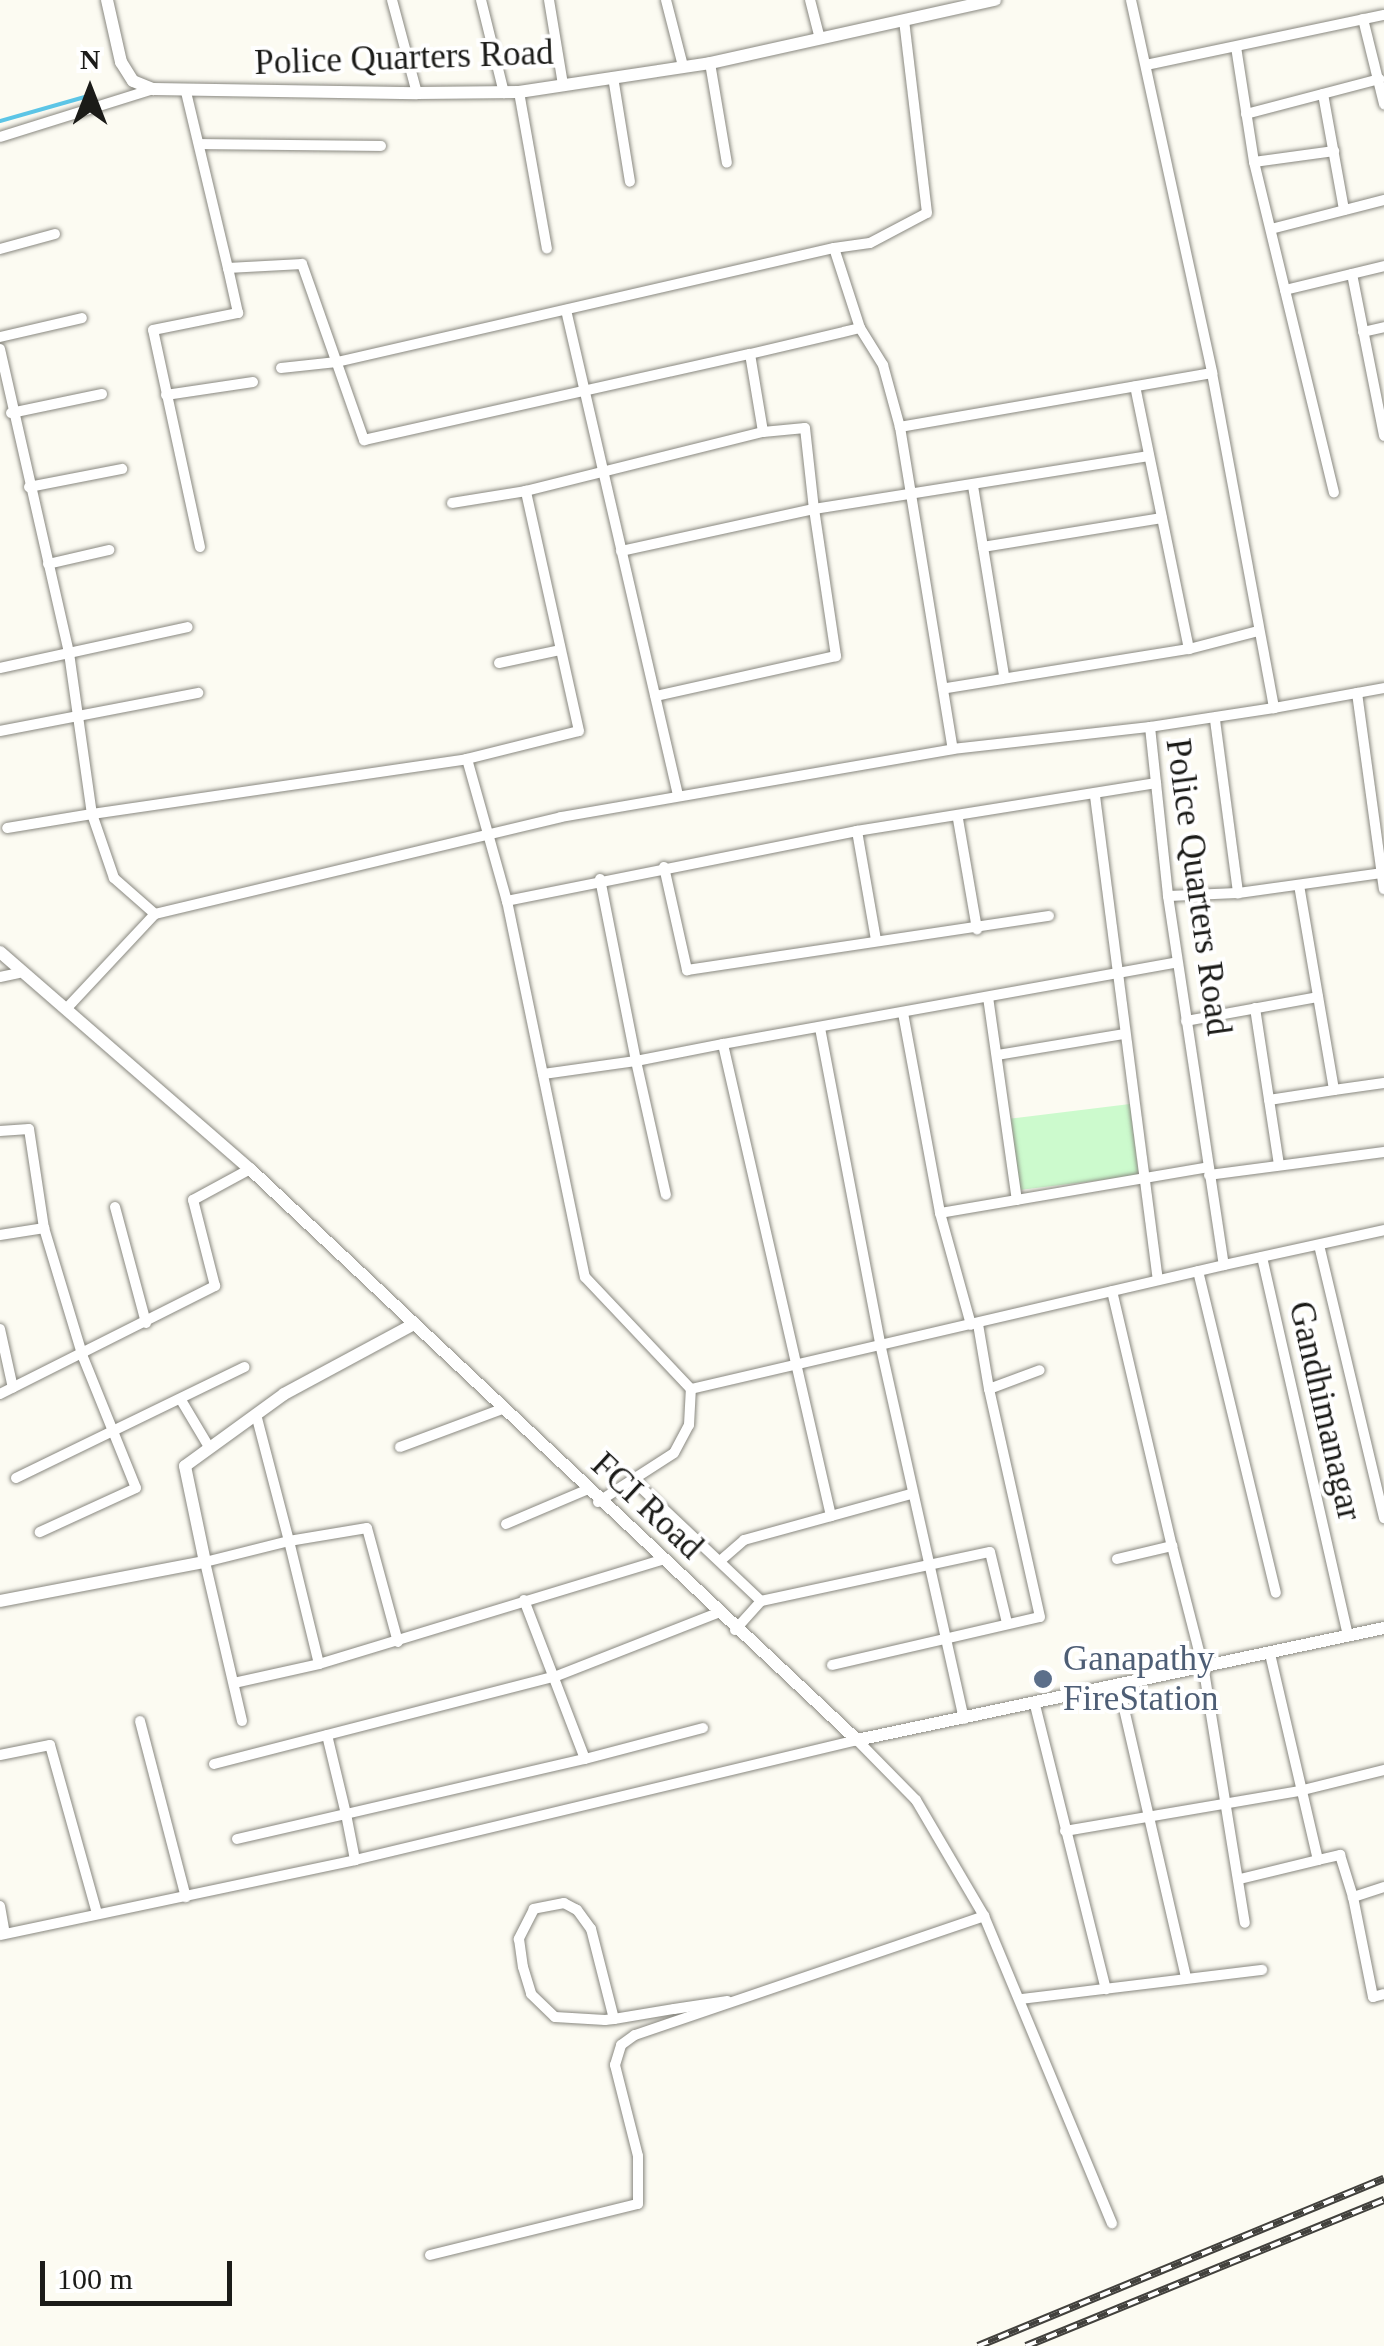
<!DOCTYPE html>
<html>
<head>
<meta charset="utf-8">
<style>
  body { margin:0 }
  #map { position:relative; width:1384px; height:2346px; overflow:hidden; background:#fcfbf2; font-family:"Times New Roman",serif }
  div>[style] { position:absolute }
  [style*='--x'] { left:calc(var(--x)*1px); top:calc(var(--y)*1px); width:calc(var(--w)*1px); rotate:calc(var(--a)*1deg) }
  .green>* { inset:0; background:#ccfacd; transform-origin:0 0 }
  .stream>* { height:4px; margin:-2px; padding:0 2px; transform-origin:2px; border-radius:2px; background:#5cc5e6 }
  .roads { filter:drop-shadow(0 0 2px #898880) drop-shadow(0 0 2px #898880) }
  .minor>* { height:10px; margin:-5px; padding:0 5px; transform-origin:5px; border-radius:5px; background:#fff }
  .tertiary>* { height:12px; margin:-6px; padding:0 6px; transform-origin:6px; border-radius:6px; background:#fff }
  .rail>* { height:8px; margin-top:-4px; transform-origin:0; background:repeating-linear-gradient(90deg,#fff 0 11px,#42413d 0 22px); box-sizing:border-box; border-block:2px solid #42413d }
  .dots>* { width:28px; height:28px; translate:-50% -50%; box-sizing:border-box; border:5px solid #fff; border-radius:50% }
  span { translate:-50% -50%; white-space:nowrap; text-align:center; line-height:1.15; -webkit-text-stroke:8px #fff; paint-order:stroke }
  .street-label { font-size:35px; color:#1b1b18 }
  .service-label { font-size:35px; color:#4e5e75 }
  .left { translate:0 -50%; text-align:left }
  .north { position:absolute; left:40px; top:40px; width:100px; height:100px; -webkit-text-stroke:8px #fff; paint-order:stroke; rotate:0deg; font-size:28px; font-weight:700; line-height:40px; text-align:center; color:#1b1b18 }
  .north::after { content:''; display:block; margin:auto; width:35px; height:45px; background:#1b1b18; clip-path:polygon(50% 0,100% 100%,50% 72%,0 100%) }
  .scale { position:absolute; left:40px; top:2261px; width:192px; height:45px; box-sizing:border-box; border:5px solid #1b1b18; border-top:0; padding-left:12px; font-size:30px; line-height:35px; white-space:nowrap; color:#1b1b18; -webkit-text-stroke:8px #fff; paint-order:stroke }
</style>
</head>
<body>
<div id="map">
  <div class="green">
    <div style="left:1130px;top:1104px;width:72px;height:120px;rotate:83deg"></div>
  </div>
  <div class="stream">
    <div style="--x:0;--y:121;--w:88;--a:-15.8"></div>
  </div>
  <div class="roads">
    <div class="minor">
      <div style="--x:392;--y:0;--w:96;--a:75"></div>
      <div style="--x:481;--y:0;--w:96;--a:76.1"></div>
      <div style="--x:549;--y:0;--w:86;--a:80.6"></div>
      <div style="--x:666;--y:0;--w:68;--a:75.6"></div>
      <div style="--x:810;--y:0;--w:40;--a:75.6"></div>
      <div style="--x:1131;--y:0;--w:382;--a:77.7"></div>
      <div style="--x:1212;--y:373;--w:341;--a:79.5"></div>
      <div style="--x:1274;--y:708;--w:125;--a:171.3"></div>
      <div style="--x:1363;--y:19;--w:88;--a:76.1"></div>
      <div style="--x:1236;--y:47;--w:116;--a:81.1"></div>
      <div style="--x:1254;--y:162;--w:340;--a:76.4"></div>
      <div style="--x:710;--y:63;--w:101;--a:80.4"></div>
      <div style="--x:1146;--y:65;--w:243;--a:-11.9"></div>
      <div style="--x:613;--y:77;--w:106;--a:80.8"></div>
      <div style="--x:186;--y:92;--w:181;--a:76.6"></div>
      <div style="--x:228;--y:268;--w:74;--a:-3.1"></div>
      <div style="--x:302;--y:264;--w:187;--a:70.6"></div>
      <div style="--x:364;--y:440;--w:395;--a:-12.6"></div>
      <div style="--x:750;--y:354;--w:79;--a:80.5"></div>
      <div style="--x:763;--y:432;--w:42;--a:-5.4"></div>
      <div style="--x:805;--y:428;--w:81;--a:83.7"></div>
      <div style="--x:814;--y:509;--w:339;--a:-9"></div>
      <div style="--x:519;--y:92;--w:159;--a:79.9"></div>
      <div style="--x:1323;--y:94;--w:118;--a:79.7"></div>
      <div style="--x:1246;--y:114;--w:138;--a:-14.7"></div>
      <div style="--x:0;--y:137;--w:160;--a:-17.4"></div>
      <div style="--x:199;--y:144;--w:182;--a:0.6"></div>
      <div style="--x:1254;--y:162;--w:81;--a:-7.8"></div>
      <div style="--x:1271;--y:229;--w:117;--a:-14.4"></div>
      <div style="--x:834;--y:248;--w:36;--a:-8"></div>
      <div style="--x:870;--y:243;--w:64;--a:-27.8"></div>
      <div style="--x:927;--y:213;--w:193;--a:-96.8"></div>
      <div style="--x:0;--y:249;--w:57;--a:-15.3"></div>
      <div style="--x:1352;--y:274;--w:165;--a:78.8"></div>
      <div style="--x:1285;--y:290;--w:102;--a:-13.6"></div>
      <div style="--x:566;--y:310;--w:497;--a:77"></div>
      <div style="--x:1363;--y:332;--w:22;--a:-13"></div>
      <div style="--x:0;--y:337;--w:84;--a:-13"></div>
      <div style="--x:0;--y:349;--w:312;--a:77.2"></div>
      <div style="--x:69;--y:653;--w:163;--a:81.9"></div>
      <div style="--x:92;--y:814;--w:86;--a:170.6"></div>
      <div style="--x:750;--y:354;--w:113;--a:-13.3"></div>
      <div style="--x:281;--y:368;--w:56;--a:-6.1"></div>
      <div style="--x:337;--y:362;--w:510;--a:-12.92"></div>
      <div style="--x:834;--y:248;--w:84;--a:72"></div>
      <div style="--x:860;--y:328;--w:44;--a:58.1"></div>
      <div style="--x:883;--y:365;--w:64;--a:74.7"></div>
      <div style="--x:1212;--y:373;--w:317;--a:170.2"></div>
      <div style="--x:900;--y:427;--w:326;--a:80.7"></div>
      <div style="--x:953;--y:749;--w:198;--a:-6.4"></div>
      <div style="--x:1150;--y:727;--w:170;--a:83.9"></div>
      <div style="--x:1168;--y:896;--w:373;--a:81.4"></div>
      <div style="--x:1224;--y:1265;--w:164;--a:-12.3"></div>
      <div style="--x:166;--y:395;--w:88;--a:-8.5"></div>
      <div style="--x:11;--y:413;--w:93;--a:-11.8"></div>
      <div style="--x:973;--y:486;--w:193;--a:80.7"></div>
      <div style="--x:29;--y:487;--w:95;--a:-11"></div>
      <div style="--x:452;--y:503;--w:75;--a:-9.2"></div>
      <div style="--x:200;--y:547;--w:222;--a:-102.2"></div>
      <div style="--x:153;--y:330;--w:87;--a:-11.3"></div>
      <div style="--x:238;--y:313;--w:46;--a:-102.5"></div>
      <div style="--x:983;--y:547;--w:181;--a:-9.2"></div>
      <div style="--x:621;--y:551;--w:198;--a:-12.3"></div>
      <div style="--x:814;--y:509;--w:149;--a:81.5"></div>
      <div style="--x:836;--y:656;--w:185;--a:167.5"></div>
      <div style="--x:48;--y:564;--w:63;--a:-12.9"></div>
      <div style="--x:1189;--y:649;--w:71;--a:-14.6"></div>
      <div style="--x:499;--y:663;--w:62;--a:-12"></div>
      <div style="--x:0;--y:668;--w:192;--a:-12.3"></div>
      <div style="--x:947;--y:688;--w:245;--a:-9.2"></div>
      <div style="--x:1189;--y:649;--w:268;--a:-101.6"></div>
      <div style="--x:1357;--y:693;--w:198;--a:82.2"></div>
      <div style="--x:1274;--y:708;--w:112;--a:-10.3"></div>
      <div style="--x:1215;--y:720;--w:175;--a:82.4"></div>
      <div style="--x:1238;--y:893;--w:145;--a:-7.9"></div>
      <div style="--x:0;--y:731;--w:202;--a:-10.9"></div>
      <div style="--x:467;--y:759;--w:115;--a:-14"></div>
      <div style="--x:579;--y:731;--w:246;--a:-102.5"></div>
      <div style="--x:526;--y:491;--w:244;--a:-14"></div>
      <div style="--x:1156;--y:783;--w:303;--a:170.9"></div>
      <div style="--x:857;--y:831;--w:357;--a:168.7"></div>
      <div style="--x:507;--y:901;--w:384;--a:78.3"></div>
      <div style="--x:585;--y:1277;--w:154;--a:46.6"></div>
      <div style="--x:691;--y:1389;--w:547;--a:-13.1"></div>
      <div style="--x:1095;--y:796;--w:487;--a:82.6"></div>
      <div style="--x:958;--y:819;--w:112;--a:80.2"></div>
      <div style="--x:857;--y:831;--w:111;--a:80.1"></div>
      <div style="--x:664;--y:867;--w:106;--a:77.4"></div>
      <div style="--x:687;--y:970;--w:366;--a:-8.5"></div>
      <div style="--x:600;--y:879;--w:186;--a:78.8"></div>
      <div style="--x:636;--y:1061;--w:89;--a:-11.1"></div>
      <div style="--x:1299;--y:885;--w:208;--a:80.3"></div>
      <div style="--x:1334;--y:1090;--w:50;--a:-8"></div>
      <div style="--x:1168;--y:896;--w:70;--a:-2.5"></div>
      <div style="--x:155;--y:914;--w:55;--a:-138.7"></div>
      <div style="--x:114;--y:878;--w:68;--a:-109"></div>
      <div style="--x:92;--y:814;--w:379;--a:-8.3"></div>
      <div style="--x:467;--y:759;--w:148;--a:74.3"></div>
      <div style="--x:0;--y:977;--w:19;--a:-12"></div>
      <div style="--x:988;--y:997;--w:205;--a:81.9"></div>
      <div style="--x:1255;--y:1008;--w:159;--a:81.3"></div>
      <div style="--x:66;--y:1009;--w:130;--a:-46.9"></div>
      <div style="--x:155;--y:914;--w:417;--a:-13.4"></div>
      <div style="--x:561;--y:817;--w:398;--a:-9.8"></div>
      <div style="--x:903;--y:1013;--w:203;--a:79.5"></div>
      <div style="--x:940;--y:1213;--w:116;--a:74.5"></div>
      <div style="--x:1186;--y:1021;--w:134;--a:-10.3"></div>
      <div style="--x:820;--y:1028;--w:326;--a:79.2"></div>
      <div style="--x:881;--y:1348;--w:380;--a:77.4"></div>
      <div style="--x:997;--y:1055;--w:129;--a:-9.4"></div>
      <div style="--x:543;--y:1074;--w:94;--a:-8"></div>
      <div style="--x:636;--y:1061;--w:137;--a:77.4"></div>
      <div style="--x:1269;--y:1100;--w:66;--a:-8.7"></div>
      <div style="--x:0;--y:1131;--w:29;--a:-4"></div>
      <div style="--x:29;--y:1129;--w:100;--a:81.4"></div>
      <div style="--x:44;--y:1228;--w:135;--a:73.2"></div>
      <div style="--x:83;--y:1357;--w:141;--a:68"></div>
      <div style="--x:136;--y:1488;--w:106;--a:155.4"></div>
      <div style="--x:1209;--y:1175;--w:177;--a:-7.5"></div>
      <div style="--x:115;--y:1207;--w:120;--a:75"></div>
      <div style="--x:940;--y:1213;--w:272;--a:-9.7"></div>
      <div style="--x:0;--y:1235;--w:45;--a:-9"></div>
      <div style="--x:1319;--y:1245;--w:281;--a:76.6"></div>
      <div style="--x:1262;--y:1257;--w:389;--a:77.2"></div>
      <div style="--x:1198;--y:1271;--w:331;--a:76.4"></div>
      <div style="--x:1112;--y:1291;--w:262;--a:76.8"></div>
      <div style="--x:978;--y:1324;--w:66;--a:80.4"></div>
      <div style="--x:0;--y:1329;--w:60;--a:77.6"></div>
      <div style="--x:0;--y:1394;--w:241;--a:-26.7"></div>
      <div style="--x:215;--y:1286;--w:89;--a:-104.3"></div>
      <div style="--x:193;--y:1200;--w:65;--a:-28.5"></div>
      <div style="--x:181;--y:1400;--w:55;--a:59.2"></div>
      <div style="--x:400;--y:1447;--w:109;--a:-20.4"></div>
      <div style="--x:16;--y:1478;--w:254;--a:-25.9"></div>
      <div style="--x:633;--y:1480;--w:176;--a:43.4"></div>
      <div style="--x:761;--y:1601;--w:234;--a:-12.1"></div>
      <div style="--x:990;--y:1552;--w:73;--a:76.5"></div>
      <div style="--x:911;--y:1494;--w:83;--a:164.6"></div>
      <div style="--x:831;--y:1516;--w:484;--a:-102.9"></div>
      <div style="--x:723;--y:1044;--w:461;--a:-10.2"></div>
      <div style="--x:598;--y:1502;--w:90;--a:-32.8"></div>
      <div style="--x:674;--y:1453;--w:32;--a:-62"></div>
      <div style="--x:689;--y:1425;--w:36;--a:-87"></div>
      <div style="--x:506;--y:1524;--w:87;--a:-23"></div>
      <div style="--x:1117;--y:1559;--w:57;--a:-13.3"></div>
      <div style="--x:1172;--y:1546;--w:129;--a:75.6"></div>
      <div style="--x:1204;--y:1671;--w:255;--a:80.8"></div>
      <div style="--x:720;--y:1561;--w:32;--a:-41"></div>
      <div style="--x:744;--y:1540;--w:90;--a:-15.4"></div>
      <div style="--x:524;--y:1600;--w:170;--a:69"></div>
      <div style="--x:585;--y:1759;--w:122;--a:-14.7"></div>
      <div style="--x:735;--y:1630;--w:39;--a:-48"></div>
      <div style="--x:319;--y:1664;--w:127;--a:-103.7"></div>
      <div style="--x:289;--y:1541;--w:79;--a:-9.5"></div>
      <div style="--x:367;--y:1528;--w:118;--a:74.8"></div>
      <div style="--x:832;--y:1665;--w:213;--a:-13"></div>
      <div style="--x:1040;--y:1617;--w:234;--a:-102.6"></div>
      <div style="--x:989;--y:1389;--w:54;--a:-20.4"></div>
      <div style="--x:234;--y:1683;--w:87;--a:-12.6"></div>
      <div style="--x:319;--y:1664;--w:357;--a:-16.9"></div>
      <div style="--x:1119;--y:1687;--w:299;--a:77"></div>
      <div style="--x:1035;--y:1705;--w:293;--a:76"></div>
      <div style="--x:140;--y:1721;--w:182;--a:75.4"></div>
      <div style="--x:242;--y:1721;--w:163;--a:-103.1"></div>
      <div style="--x:205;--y:1562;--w:87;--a:-14"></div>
      <div style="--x:289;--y:1541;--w:131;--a:-104.6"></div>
      <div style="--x:327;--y:1735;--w:81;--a:76.5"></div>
      <div style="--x:346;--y:1814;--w:245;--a:-13"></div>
      <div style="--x:0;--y:1755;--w:51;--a:-11.3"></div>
      <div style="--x:50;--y:1745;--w:174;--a:74.4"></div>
      <div style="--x:214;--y:1764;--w:351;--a:-14.4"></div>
      <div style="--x:554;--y:1677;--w:175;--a:-21.4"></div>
      <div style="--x:1065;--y:1831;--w:237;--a:-9.7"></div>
      <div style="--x:1299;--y:1791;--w:88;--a:-13.9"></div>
      <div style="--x:237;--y:1839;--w:112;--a:-12.9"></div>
      <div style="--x:346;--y:1814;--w:47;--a:78.9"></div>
      <div style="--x:1318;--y:1860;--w:23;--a:-13"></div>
      <div style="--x:1340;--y:1855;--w:44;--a:72.8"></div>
      <div style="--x:1240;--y:1879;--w:80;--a:-13.7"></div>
      <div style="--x:1318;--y:1860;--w:212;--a:-103.1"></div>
      <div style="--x:1384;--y:1887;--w:33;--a:162"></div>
      <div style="--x:1353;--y:1897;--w:102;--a:78.7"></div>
      <div style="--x:1373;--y:1997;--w:11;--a:-15"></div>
      <div style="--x:0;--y:1906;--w:28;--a:80"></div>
      <div style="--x:0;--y:1935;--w:363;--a:-11.9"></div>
      <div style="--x:355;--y:1860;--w:516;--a:-13.44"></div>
      <div style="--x:857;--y:1740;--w:84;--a:45.5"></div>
      <div style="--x:916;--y:1800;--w:134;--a:59.6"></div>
      <div style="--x:984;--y:1916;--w:333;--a:67.4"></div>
      <div style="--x:1021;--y:1999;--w:243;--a:-6.9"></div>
      <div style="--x:614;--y:2019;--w:93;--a:-104.3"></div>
      <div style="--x:591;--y:1929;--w:24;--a:-126"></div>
      <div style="--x:577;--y:1910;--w:15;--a:-152"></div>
      <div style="--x:564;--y:1903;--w:31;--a:169"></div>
      <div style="--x:534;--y:1909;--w:34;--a:117"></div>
      <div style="--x:519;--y:1939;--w:28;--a:82"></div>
      <div style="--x:523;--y:1967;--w:28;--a:73"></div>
      <div style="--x:531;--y:1994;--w:33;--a:44"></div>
      <div style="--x:555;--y:2017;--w:50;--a:3.4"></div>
      <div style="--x:605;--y:2020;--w:9;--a:-6"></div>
      <div style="--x:614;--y:2019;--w:61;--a:-9.5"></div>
      <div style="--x:674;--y:2009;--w:54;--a:-8.6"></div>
      <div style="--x:430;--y:2255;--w:214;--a:-13.8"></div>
      <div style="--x:638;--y:2204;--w:48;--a:-90"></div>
      <div style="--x:638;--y:2156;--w:94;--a:-104.2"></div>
      <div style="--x:615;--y:2065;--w:21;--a:-73"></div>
      <div style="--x:621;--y:2045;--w:17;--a:-36"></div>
      <div style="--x:635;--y:2035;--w:369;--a:-18.8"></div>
    </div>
    <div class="tertiary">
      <div style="--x:107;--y:0;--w:64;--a:77.3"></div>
      <div style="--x:121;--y:62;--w:22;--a:58"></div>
      <div style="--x:133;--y:81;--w:22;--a:22"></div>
      <div style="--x:153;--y:89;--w:264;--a:0.9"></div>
      <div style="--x:417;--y:93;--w:102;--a:-0.6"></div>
      <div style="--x:519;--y:92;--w:193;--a:-8.6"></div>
      <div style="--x:710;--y:63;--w:292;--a:-12.5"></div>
      <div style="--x:0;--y:952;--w:331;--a:41"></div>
      <div style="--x:250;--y:1169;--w:833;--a:43.25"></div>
      <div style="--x:857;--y:1740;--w:539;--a:-12"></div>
      <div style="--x:0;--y:1601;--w:209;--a:-10.8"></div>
      <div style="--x:205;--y:1562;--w:98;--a:-101.8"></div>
      <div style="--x:185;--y:1466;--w:122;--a:-36"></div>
      <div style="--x:284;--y:1394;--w:148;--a:-28.3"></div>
    </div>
  </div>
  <div class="rail">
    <div style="--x:978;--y:2346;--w:439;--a:-22.4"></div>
    <div style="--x:1026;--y:2346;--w:387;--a:-22.2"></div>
  </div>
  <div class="dots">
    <div style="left:1043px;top:1679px;background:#5c6f8a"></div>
  </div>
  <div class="street-label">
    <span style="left:404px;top:58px;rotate:-2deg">Police Quarters Road</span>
    <span style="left:1198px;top:887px;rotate:82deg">Police Quarters Road</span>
    <span style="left:1325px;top:1411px;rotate:77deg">Gandhimanagar</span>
    <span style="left:647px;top:1506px;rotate:43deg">FCI Road</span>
  </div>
  <div class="service-label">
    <span class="left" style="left:1063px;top:1679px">Ganapathy<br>FireStation</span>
  </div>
  <div class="north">N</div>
  <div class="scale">100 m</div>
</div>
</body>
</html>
